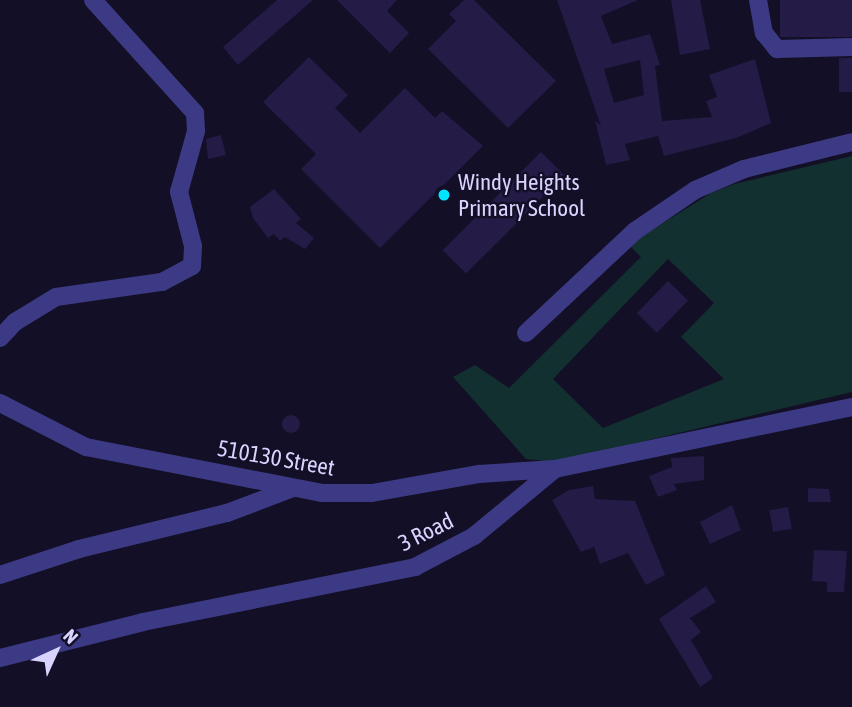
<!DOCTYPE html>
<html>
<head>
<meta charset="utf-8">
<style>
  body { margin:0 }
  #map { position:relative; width:852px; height:707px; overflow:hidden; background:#130f26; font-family:"Asap Condensed",sans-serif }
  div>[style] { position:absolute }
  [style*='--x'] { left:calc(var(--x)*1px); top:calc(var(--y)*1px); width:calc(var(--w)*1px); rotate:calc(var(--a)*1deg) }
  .green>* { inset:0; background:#12302f }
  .building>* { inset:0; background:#241b47; transform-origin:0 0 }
  .round { border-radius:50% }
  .minor>* { height:18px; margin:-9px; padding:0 9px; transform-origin:9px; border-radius:9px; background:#3d3a85 }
  .dots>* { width:19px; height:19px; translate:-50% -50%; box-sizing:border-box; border:4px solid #130f26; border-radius:50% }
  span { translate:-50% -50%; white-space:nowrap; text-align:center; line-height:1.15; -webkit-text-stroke:5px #130f26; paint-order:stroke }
  .poi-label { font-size:23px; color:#d9d4ff }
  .left { translate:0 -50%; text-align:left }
  .street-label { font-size:23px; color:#d9d4ff }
  .north { position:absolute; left:21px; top:616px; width:70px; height:70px; -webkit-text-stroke:5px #130f26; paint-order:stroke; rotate:45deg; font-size:19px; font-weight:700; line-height:28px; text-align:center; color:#d9d4ff }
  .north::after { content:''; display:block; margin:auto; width:24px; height:32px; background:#d9d4ff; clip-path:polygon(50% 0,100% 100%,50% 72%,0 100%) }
</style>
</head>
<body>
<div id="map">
  <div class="green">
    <div style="clip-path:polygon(evenodd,852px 156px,852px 392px,556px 462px,526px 459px,453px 377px,475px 365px,509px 388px,641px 257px,629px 245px,644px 235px,711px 193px,734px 184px,852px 156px,668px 259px,714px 303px,681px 337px,724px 379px,603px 428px,553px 379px,668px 259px)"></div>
  </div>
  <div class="building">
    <div style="clip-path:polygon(277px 0,313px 0,238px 65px,223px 47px)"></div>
    <div style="clip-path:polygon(337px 0,397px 0,387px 11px,409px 33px,390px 53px)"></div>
    <div style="clip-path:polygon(464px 0,474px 0,556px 81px,508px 128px,428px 49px,456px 21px,449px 14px)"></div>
    <div style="clip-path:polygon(evenodd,557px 0,638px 0,601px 16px,612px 44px,650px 34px,660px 65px,655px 66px,662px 121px,712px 117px,706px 101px,717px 97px,709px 75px,755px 59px,771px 123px,736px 138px,664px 156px,658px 136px,625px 144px,630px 160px,606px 165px,595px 120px,601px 126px,557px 0,640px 60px,644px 95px,614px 103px,604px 69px,640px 60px)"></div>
    <div style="clip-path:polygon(671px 0,700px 0,710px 49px,680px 55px)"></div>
    <div style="left:780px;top:0;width:72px;height:37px"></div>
    <div style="clip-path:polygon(309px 57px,348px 95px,335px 108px,360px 133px,405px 88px,435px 118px,442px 111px,483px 146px,380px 248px,301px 169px,316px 154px,263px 102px)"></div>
    <div style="left:852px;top:58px;width:34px;height:13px;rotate:90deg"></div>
    <div style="clip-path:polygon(221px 135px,226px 155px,208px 159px,206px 139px)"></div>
    <div style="left:541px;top:152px;width:33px;height:139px;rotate:45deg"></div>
    <div style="clip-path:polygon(274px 189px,301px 219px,296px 223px,314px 238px,305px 249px,285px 237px,280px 241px,274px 234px,268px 238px,253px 218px,250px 207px)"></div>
    <div style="left:668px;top:281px;width:28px;height:45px;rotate:44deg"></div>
    <div class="round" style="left:282px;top:415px;width:18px;height:18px"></div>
    <div style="clip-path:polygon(704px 456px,704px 480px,674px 484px,677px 490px,658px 497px,649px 476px,672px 467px,671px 458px)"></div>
    <div style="clip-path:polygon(593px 486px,595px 499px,635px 501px,665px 575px,646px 585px,628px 553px,600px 564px,594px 547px,581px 552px,552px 500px,569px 490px)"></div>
    <div style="clip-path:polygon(808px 488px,829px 489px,831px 502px,808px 502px)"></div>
    <div style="clip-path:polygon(732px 505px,741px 530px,710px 544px,700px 522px)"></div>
    <div style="left:788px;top:507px;width:22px;height:19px;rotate:80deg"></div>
    <div style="clip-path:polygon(814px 550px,847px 551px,844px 592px,827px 592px,827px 582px,812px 581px)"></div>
    <div style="clip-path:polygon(706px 586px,716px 602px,690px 618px,701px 632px,691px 640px,713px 678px,700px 687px,659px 619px)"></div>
  </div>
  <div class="minor">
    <div style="--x:758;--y:0;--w:34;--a:80"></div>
    <div style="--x:764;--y:33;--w:21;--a:51"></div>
    <div style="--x:777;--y:49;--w:75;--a:-1.5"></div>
    <div style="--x:526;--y:333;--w:149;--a:-43.1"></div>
    <div style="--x:635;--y:231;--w:73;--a:-34.3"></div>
    <div style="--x:695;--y:190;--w:53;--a:-23.2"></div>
    <div style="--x:744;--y:169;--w:111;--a:-14"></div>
    <div style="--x:0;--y:338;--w:22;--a:-47"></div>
    <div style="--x:15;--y:322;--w:48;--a:-31.4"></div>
    <div style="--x:56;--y:297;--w:107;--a:-8.1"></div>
    <div style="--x:162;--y:282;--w:34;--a:-28"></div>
    <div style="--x:192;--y:266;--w:20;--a:-87"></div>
    <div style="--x:193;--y:246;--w:56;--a:-104.5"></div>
    <div style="--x:179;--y:192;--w:63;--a:-74.4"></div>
    <div style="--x:196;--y:131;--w:18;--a:-93"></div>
    <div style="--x:195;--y:113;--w:152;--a:-132.1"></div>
    <div style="--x:0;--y:403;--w:97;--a:27.1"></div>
    <div style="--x:86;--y:447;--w:240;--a:11"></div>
    <div style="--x:322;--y:493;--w:50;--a:0"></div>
    <div style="--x:372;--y:493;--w:109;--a:-10.1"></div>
    <div style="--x:479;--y:474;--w:76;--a:-3.8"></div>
    <div style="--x:0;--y:575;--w:83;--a:-18.2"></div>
    <div style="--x:79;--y:549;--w:152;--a:-13.7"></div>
    <div style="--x:227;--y:513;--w:71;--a:-20.7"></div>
    <div style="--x:0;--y:658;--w:147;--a:-14.1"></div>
    <div style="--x:143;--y:622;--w:278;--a:-11.4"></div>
    <div style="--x:415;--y:567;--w:67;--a:-27.7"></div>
    <div style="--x:474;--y:536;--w:105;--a:-39.6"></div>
    <div style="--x:555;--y:469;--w:303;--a:-11.8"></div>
  </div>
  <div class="dots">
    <div style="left:444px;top:195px;background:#00e5ff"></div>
  </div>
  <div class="poi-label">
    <span class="left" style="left:458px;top:195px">Windy Heights<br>Primary School</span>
  </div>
  <div class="street-label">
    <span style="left:276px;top:458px;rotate:10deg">510130 Street</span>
    <span style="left:426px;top:532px;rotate:-26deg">3 Road</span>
  </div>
  <div class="north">N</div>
</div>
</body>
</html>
